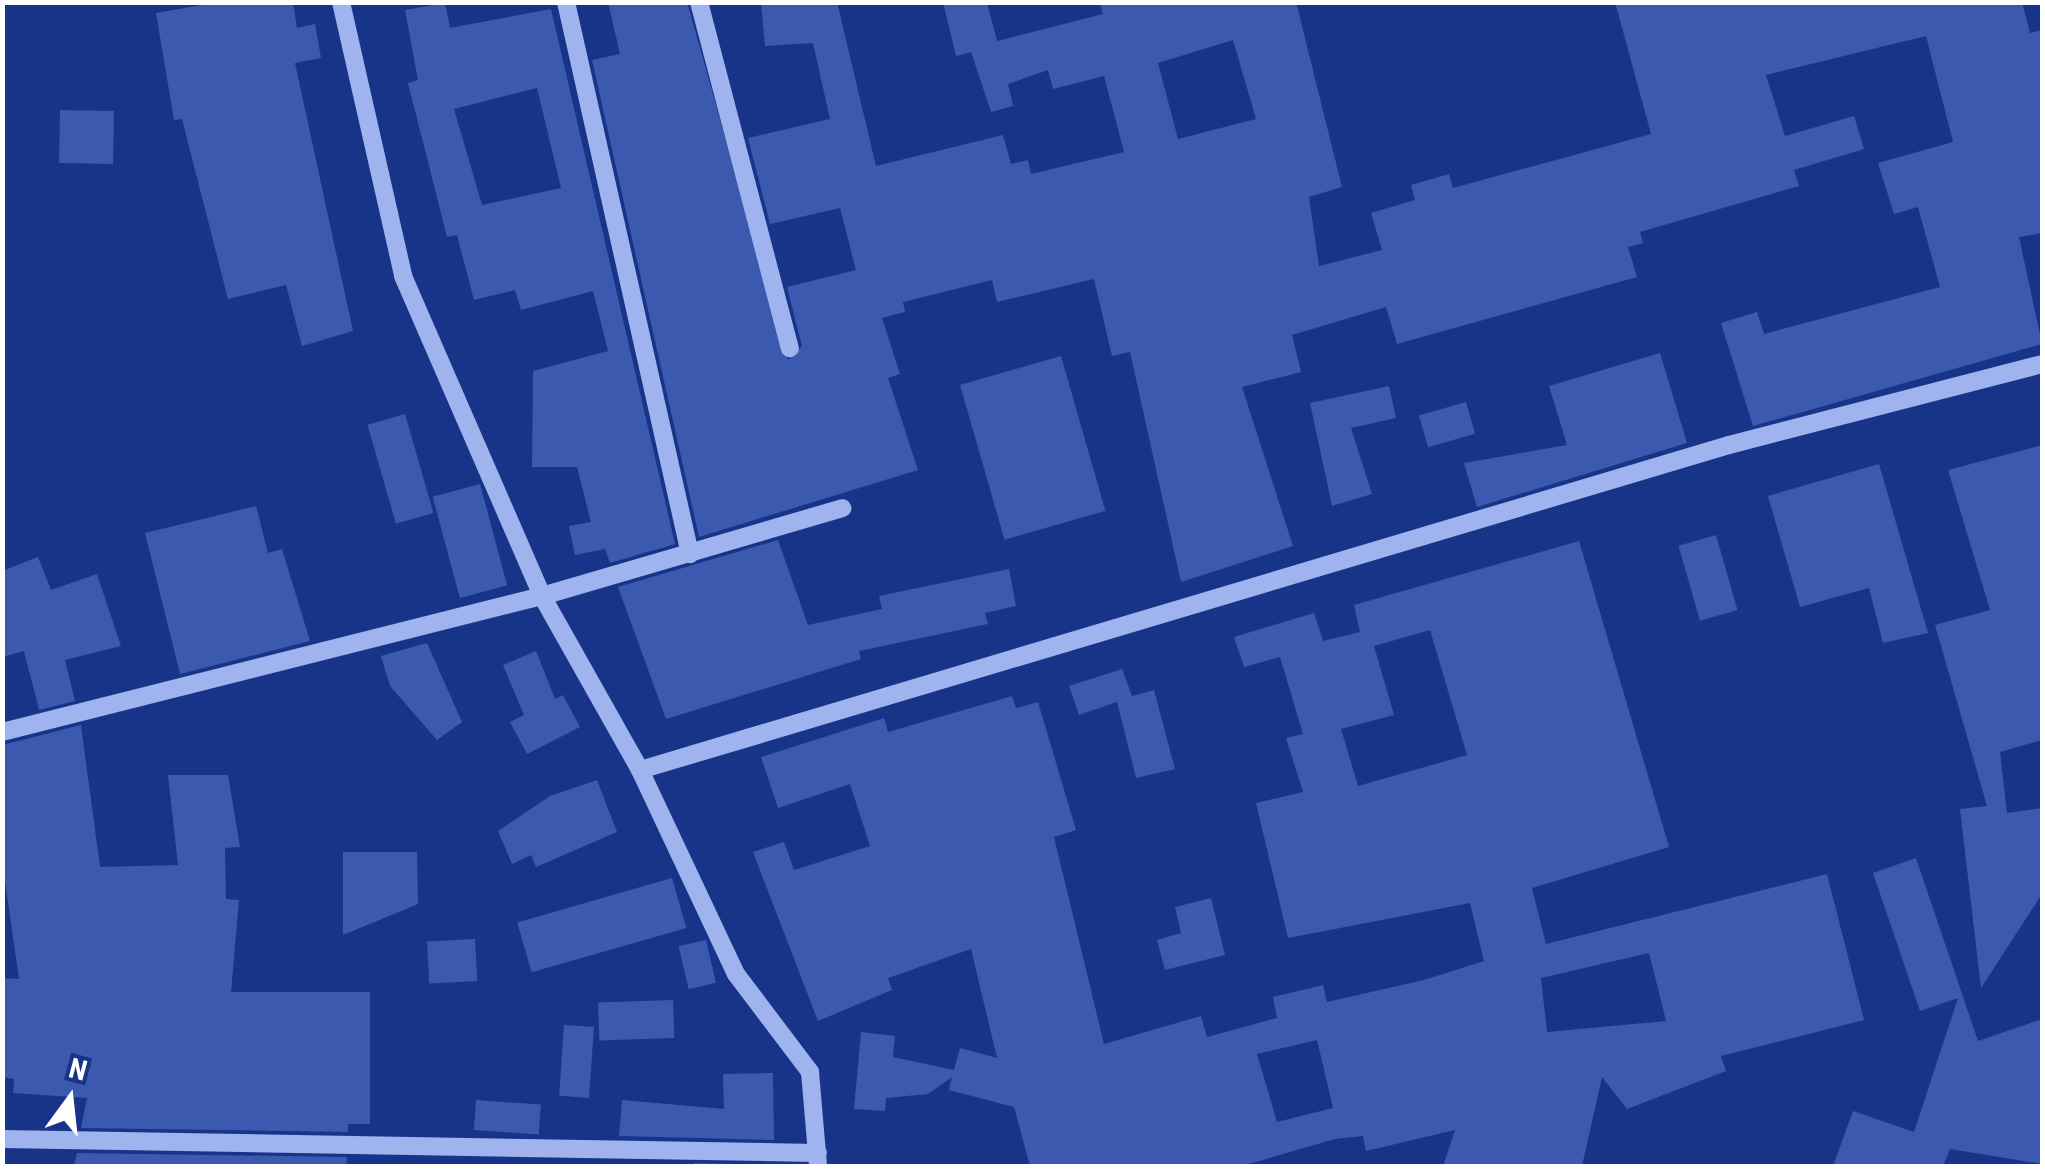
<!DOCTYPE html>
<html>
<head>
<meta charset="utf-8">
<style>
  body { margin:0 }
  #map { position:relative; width:2045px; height:1169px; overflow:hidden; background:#173489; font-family:"Roboto Condensed",sans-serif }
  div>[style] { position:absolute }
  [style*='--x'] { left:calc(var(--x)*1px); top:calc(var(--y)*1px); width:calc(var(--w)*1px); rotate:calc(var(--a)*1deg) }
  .building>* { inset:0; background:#3c59b0; transform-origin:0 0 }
  .minor>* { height:18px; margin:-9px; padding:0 9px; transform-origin:9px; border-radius:9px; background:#9fb4ee }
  span { translate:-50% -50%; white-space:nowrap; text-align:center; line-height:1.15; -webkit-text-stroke:8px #173489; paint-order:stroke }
  .frame { position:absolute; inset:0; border:5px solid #fff; pointer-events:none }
  .north { position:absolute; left:20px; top:1049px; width:100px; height:100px; -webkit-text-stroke:8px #173489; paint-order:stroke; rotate:15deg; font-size:28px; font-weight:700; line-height:40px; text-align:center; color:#fff }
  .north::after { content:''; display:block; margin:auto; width:35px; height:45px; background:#fff; clip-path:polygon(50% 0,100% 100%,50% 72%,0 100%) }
</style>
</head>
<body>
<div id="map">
  <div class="building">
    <div style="clip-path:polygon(219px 2px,293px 2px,297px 28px,315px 24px,321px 58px,295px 63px,353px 331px,302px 346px,286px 285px,228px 299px,182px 119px,174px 120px,156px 13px)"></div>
    <div style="clip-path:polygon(evenodd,608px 2px,687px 2px,788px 360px,802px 346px,787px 287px,856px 270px,840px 208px,770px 224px,748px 138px,830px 119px,813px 43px,765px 46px,761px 2px,837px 2px,876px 166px,1003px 135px,1011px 164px,1028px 160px,1031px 174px,1124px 152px,1104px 76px,1053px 89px,1048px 70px,1008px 84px,1013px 106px,991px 112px,971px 52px,956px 56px,943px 2px,987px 2px,997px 41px,1103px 14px,1100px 2px,1296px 2px,1342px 187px,1309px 197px,1319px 266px,1382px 250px,1371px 213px,1415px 200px,1411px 185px,1449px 174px,1453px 188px,1651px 134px,1615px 2px,2022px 2px,2030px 33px,2042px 30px,2042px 233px,2019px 237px,2042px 344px,1753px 426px,1721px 323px,1757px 312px,1764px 334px,1940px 287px,1918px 207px,1894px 214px,1878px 163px,1953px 142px,1926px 36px,1766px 75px,1785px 136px,1854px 116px,1864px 149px,1794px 170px,1799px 186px,1640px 232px,1643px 243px,1628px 247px,1637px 277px,1397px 344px,1386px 307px,1292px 335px,1301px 372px,1242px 387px,1293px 546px,1181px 582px,1130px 352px,1112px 356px,1094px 279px,997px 302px,992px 280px,903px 302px,905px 312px,882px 318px,900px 374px,888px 378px,918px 470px,699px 537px,592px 60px,620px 54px,608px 2px,1233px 40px,1256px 119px,1178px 139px,1158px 63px,1233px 40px)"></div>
    <div style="clip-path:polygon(evenodd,445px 3px,450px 28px,551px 9px,675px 544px,610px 563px,605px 549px,575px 555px,569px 526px,591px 522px,577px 467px,532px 467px,533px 371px,608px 351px,593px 291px,521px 310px,515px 290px,474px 300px,457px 235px,447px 237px,408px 83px,418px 80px,405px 10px,445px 3px,537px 88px,561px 188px,482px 205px,454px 109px,537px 88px)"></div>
    <div style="left:60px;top:110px;width:54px;height:53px;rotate:1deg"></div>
    <div style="clip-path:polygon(1660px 353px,1687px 443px,1477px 507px,1464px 463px,1567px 445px,1549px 386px)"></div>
    <div style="left:1061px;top:356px;width:161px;height:105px;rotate:74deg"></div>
    <div style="clip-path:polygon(1389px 386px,1396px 418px,1351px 428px,1372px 494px,1332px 506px,1310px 403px)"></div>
    <div style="left:1466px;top:402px;width:33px;height:49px;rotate:74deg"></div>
    <div style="left:405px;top:414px;width:103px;height:39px;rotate:74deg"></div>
    <div style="clip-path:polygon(2042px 445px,2042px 740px,2000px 752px,2007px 813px,2042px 808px,2042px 894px,1981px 988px,1960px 809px,1987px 806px,1935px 625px,1990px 610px,1948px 470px)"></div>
    <div style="clip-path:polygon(1879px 464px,1928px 633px,1883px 643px,1869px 588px,1800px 607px,1768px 496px)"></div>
    <div style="left:480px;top:484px;width:105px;height:49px;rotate:75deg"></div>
    <div style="clip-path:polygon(256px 506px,268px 553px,282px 549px,310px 641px,180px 674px,145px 533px)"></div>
    <div style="left:1716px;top:535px;width:78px;height:39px;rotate:74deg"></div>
    <div style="clip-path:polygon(778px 540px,808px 625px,882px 609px,879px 596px,1009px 569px,1016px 606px,985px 613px,988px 624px,859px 651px,861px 659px,666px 719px,618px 587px)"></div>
    <div style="clip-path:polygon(evenodd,1579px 541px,1669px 847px,1532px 888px,1546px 944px,1827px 874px,1864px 1020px,1721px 1056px,1726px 1071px,1627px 1109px,1602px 1077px,1582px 1166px,1443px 1166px,1455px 1130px,1366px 1151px,1363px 1136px,1335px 1139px,1242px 1166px,1030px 1166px,1014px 1107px,949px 1090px,952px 1077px,928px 1094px,886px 1098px,885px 1111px,854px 1109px,861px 1032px,895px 1036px,893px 1057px,954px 1070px,960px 1048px,997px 1058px,971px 949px,888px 978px,892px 990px,818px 1021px,753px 852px,784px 842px,794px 870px,870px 846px,850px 784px,778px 808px,761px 757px,884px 718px,888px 732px,1012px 696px,1016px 708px,1038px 702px,1076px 830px,1054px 837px,1104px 1044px,1201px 1016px,1207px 1037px,1277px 1018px,1273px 997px,1323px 985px,1327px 1002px,1424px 980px,1484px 961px,1470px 903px,1288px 938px,1256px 803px,1303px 792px,1286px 738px,1303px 734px,1280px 657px,1244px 667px,1234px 637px,1314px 613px,1323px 641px,1360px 632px,1354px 605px,1579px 541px,1430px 630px,1467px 755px,1358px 786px,1341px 729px,1394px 715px,1374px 646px,1430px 630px,1579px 541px,1649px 953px,1666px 1021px,1547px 1032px,1541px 978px,1649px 953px,1579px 541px,1317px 1040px,1333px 1108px,1277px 1122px,1257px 1054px,1317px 1040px)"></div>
    <div style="clip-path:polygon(38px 557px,51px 590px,97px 574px,121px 646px,65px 660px,75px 701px,39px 710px,24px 651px,2px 657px,2px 571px)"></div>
    <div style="clip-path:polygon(427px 643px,462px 722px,437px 740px,390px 686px,381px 656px)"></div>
    <div style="clip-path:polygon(536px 651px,555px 699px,563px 695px,580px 727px,527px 754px,510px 722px,524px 715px,503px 665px)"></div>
    <div style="clip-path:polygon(1122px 669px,1132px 696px,1154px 690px,1175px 769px,1136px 778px,1117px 702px,1079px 715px,1069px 686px)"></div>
    <div style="clip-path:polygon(81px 725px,100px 867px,178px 865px,168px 775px,228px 775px,240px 847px,225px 848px,226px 899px,239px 900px,231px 992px,370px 992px,370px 1124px,348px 1124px,348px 1132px,81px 1128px,87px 1098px,13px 1093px,14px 1079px,2px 1077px,2px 978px,19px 979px,2px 861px,2px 745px)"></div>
    <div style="clip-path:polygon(597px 780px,617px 832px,536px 867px,531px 855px,512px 864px,498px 831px,550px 796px)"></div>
    <div style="clip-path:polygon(343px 852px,417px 852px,418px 904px,343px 935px)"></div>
    <div style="clip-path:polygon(1916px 858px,1978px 1041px,2042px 1019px,2042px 1164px,1950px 1149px,1943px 1166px,1833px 1166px,1853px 1111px,1914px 1132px,1958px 998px,1920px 1011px,1873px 873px)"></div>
    <div style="left:672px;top:878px;width:52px;height:161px;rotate:74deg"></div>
    <div style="clip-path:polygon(1211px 898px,1225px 955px,1165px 970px,1157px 940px,1181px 933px,1175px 907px)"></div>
    <div style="left:475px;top:939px;width:42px;height:48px;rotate:87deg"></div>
    <div style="left:706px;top:940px;width:44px;height:28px;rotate:77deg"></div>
    <div style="left:673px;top:1000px;width:38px;height:75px;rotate:88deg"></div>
    <div style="left:564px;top:1025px;width:30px;height:71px;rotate:4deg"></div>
    <div style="clip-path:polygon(773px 1073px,774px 1140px,619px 1136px,622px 1100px,724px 1109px,723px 1074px)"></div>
    <div style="left:476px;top:1100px;width:65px;height:30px;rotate:4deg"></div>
    <div style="clip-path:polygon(77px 1153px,347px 1157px,346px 1166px,74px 1166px)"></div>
    <div style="clip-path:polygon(694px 1163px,775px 1165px,775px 1166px,693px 1166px)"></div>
  </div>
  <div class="minor">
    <div style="--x:341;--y:2;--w:281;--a:77.2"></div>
    <div style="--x:403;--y:276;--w:349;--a:66.5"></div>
    <div style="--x:542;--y:596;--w:200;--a:60.6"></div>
    <div style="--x:640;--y:770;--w:225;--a:64.8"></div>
    <div style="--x:736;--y:974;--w:123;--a:52.9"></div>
    <div style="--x:810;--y:1072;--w:94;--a:85.1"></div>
    <div style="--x:566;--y:2;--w:566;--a:77.34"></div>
    <div style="--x:699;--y:2;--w:358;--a:75.3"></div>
    <div style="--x:2;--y:732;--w:557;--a:-14.14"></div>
    <div style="--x:542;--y:596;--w:313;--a:-16.3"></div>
    <div style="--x:640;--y:770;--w:1136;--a:-16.62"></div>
    <div style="--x:1729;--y:445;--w:323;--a:-14.5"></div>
    <div style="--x:2;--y:1139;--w:816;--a:0.98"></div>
  </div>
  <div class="frame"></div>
  <div class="north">N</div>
</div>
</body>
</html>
